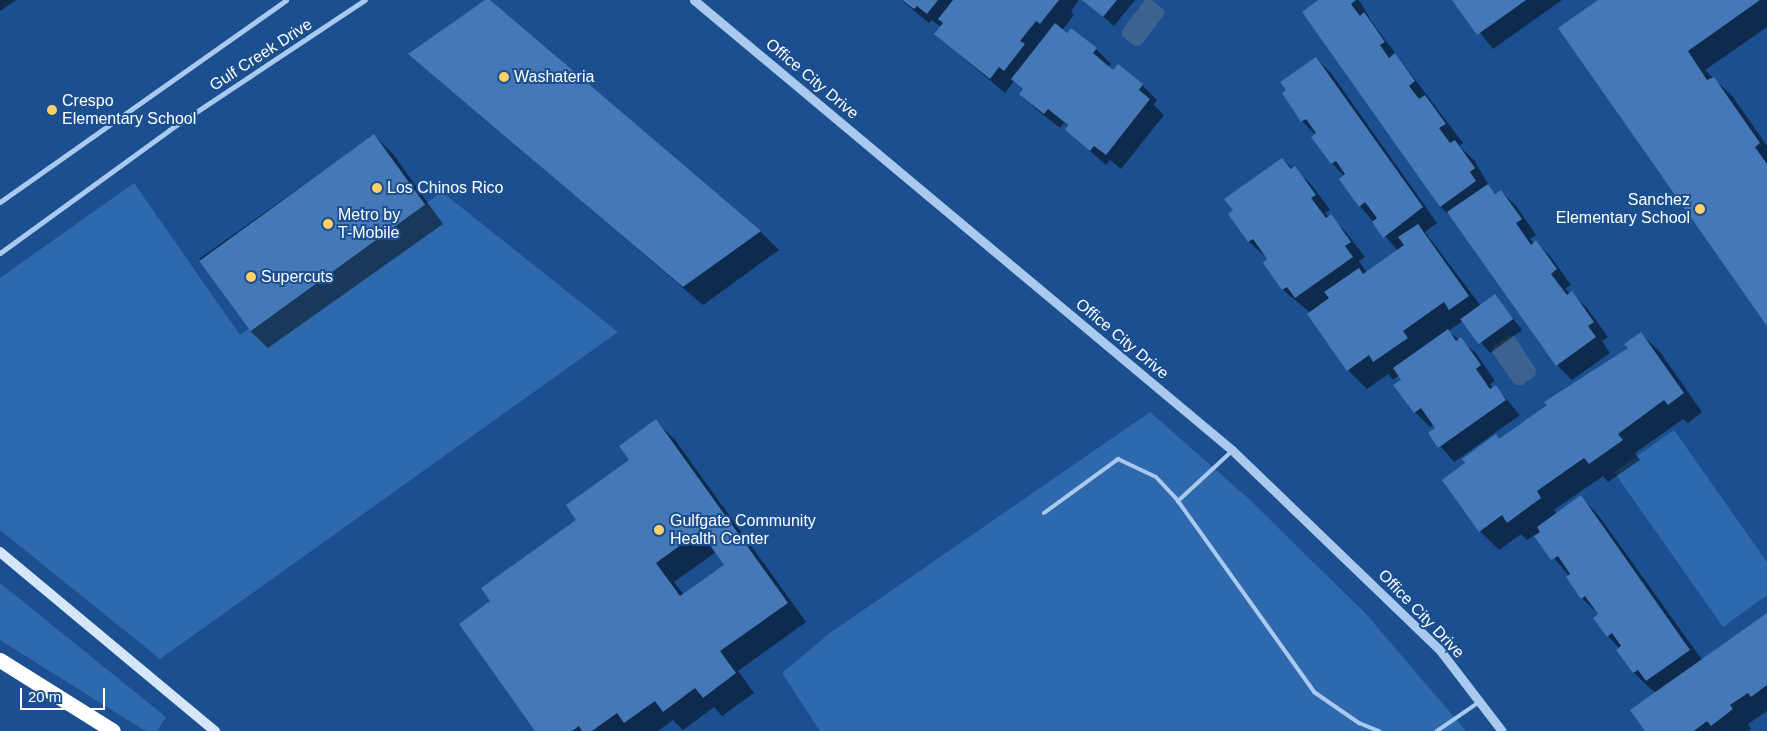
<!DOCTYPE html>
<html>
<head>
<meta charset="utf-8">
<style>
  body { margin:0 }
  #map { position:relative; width:1767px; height:731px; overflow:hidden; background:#1b4f8f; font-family:Arial,sans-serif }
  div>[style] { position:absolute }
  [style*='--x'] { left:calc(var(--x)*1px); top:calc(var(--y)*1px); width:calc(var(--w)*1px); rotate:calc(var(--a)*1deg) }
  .green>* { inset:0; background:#2e69ad }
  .water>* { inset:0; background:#3c6290 }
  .shadow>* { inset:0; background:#0007 }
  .building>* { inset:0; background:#4478b7; transform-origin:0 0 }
  .service>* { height:4px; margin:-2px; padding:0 2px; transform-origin:2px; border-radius:2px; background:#a9c9ee }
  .minor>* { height:5px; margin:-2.5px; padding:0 2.5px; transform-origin:2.5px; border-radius:2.5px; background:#a9c9ee }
  .tertiary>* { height:9px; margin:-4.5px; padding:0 4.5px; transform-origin:4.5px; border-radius:4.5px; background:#a9c9ee }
  .secondary>* { height:10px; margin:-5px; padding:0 5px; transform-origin:5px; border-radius:5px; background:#d6e6fa }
  .motorway>* { height:15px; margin:-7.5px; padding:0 7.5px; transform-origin:7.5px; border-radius:7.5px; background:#fff }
  .dots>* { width:14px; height:14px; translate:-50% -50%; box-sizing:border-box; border:2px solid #1b4f8f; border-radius:50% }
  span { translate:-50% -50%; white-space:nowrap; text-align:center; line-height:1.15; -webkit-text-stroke:4px #1b4f8f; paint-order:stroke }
  .street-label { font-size:16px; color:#fff }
  .poi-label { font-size:16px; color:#fff }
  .left { translate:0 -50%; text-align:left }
  .right { translate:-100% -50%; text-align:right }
  .scale { position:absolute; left:20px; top:688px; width:85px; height:22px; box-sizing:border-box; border:2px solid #fff; border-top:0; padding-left:6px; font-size:15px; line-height:18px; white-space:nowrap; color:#fff; -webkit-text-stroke:4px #1b4f8f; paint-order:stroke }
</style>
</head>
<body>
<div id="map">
  <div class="green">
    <div style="clip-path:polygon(134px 183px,240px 335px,442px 192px,618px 332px,160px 659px,0 530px,0 278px)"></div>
    <div style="clip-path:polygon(1150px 412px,1249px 499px,1366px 614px,1466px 731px,820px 731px,782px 673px,830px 633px)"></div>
    <div style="clip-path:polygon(1674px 430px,1767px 562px,1767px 595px,1723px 627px,1614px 472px)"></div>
    <div style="clip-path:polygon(0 583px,166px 717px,157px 731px,145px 731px,0 640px)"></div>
  </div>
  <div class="water">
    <div style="clip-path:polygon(1145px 0,1152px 0,1164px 10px,1164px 15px,1141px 45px,1135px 46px,1122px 36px,1122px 30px)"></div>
    <div style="clip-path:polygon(1508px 336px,1514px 336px,1536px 369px,1535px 376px,1522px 385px,1515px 385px,1492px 352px,1494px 346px)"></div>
  </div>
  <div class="shadow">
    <div style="clip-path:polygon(0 0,16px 0,0 11px)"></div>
    <div style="clip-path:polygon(488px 0,761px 232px,779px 250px,703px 305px,410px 54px)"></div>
    <div style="clip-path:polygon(901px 0,1079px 0,1071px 11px,1074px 15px,1062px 30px,1096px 49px,1111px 64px,1108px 67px,1113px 71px,1118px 66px,1142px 85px,1157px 100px,1154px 105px,1164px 115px,1121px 169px,1110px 160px,1106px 165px,1066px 130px,1069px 127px,1064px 123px,1060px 128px,1036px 109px,1021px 94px,1024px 90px,1017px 84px,1014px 81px,1005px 93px,935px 34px,941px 27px,932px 20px,929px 23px)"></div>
    <div style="clip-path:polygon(1084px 0,1135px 0,1114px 26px)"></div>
    <div style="clip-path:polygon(1321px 0,1358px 0,1361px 3px,1371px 21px,1463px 143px,1459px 146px,1474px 160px,1491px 189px,1496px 194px,1501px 191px,1516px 206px,1536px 235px,1530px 239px,1534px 244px,1536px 242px,1551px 257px,1571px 285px,1565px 289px,1587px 308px,1608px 337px,1602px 341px,1610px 353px,1572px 380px,1557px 365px,1454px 220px,1440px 206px)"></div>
    <div style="clip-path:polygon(1454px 0,1562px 0,1493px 49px)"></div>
    <div style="clip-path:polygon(1600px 0,1767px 0,1767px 27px,1705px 70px,1733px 97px,1767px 146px,1767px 324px)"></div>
    <div style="clip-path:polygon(1316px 58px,1331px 73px,1437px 223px,1425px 232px,1481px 306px,1495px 296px,1522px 330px,1490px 353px,1463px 321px,1448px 331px,1476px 353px,1495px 381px,1490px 384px,1493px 389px,1496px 387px,1520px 415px,1454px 462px,1430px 434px,1437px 428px,1434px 424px,1430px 427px,1415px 412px,1399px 375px,1393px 380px,1388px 374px,1367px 389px,1348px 370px,1311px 313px,1283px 290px,1265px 263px,1269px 260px,1249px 242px,1229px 214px,1282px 159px,1310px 183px,1330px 210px,1325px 213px,1345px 231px,1365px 257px,1359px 261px,1367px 273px,1398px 251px,1360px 206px,1345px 177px,1332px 163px,1316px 135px,1302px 121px)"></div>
    <div style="clip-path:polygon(374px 135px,393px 154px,443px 224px,268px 348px,249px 330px,199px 259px)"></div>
    <div style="clip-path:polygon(1641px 334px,1660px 352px,1702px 412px,1688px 423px,1683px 419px,1635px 453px,1640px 460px,1608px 482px,1603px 476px,1554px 510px,1557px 514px,1581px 497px,1599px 516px,1702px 660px,1767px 614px,1767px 711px,1748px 724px,1751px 729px,1748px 731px,1647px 731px,1658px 692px,1653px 691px,1634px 673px,1618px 650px,1620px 649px,1608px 636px,1599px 615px,1582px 598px,1569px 576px,1535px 535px,1527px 540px,1521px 534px,1499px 550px,1480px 531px,1467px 463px,1496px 436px,1500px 440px,1630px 348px)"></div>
    <div style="clip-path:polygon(evenodd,656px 421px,675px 440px,806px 622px,738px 671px,754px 693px,722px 716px,714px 707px,683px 730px,673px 720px,658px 731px,537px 731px,492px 602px,578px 520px,631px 460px,656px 421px,716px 552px,726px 565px,684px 595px,674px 582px,716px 552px)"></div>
  </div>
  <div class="building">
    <div style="clip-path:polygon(485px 0,490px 0,761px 231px,683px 287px,408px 54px)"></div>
    <div style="clip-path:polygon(902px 0,938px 0,927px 14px,917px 6px,914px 9px)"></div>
    <div style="clip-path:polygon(953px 0,1059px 0,1040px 24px,1036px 21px,1020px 41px,1025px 44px,1004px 71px,999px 67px,990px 79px,934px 34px,943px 23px,938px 19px)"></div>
    <div style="clip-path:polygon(1082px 0,1117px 0,1103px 17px)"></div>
    <div style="clip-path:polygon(1318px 0,1356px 0,1351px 4px,1360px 16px,1364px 12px,1385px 42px,1380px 45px,1389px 58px,1395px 53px,1415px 81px,1409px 86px,1419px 99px,1425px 95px,1446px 124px,1439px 128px,1450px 143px,1455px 140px,1475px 168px,1470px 172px,1476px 181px,1440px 207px,1302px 12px)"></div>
    <div style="clip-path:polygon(1452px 0,1526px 0,1477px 35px)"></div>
    <div style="clip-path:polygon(1598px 0,1760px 0,1688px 51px,1707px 80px,1714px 77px,1760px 143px,1755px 147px,1767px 164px,1767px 326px,1558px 28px)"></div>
    <div style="clip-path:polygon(1055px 23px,1067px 33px,1071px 28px,1097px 48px,1093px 53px,1113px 70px,1118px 64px,1143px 84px,1139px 90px,1150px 99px,1106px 155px,1094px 146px,1090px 151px,1065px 130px,1068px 125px,1048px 109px,1044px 114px,1019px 94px,1023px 89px,1011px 79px)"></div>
    <div style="clip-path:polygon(1316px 57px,1423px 207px,1383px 238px,1372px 222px,1377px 218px,1365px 202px,1359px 207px,1339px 179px,1345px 174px,1336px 161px,1331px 164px,1311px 137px,1316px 133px,1306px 119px,1301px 122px,1282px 93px,1286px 90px,1280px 82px)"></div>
    <div style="left:374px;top:134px;width:87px;height:216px;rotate:54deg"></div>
    <div style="clip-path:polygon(1282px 158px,1291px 169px,1295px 166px,1316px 195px,1311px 198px,1326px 218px,1331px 214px,1351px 242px,1345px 246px,1353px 257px,1295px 298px,1287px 287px,1282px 290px,1263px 263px,1267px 259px,1253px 239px,1248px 242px,1228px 214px,1233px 210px,1224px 199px)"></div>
    <div style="clip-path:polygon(1488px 184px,1495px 194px,1501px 190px,1522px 219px,1516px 223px,1531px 245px,1536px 240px,1557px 269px,1551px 274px,1567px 295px,1572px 291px,1594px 322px,1588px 326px,1596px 337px,1556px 366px,1447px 212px)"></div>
    <div style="clip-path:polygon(1418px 224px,1469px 296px,1449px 310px,1444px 302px,1403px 331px,1408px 338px,1373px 362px,1369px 355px,1347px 371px,1307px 314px,1329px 298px,1324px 292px,1359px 268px,1363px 274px,1404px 245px,1398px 237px)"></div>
    <div style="left:1495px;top:294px;width:31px;height:43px;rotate:54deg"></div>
    <div style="clip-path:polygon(1448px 329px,1456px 341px,1461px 337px,1481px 365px,1476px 369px,1490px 389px,1496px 385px,1506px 400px,1438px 448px,1428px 433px,1435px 428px,1421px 408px,1414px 413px,1393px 385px,1401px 380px,1393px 368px)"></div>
    <div style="clip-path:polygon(1641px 332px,1684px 393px,1668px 405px,1664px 400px,1618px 434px,1623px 440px,1589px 464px,1584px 458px,1537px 491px,1541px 498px,1507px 523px,1502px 515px,1479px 532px,1442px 480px,1465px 463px,1462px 459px,1496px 434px,1499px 439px,1547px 405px,1544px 402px,1628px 348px,1624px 344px)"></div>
    <div style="clip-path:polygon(evenodd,656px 419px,788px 603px,720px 651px,736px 673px,703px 698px,695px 688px,663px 712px,655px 701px,624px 723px,617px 713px,592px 731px,582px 731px,579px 726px,572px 731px,535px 731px,459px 624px,490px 601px,481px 588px,576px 520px,566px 505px,629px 460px,619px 446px,656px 419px,700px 531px,724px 565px,680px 596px,656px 563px,700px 531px)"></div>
    <div style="clip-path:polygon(1581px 495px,1690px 650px,1646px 681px,1638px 670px,1633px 673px,1616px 650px,1621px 646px,1612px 633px,1607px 637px,1593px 618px,1598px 614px,1585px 596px,1581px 599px,1566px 577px,1570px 574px,1558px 556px,1551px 560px,1534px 536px,1540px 532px,1537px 527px)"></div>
    <div style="clip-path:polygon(1767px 613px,1767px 685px,1751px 697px,1748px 693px,1730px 705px,1733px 709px,1711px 726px,1707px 721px,1694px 731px,1645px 731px,1630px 710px)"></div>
  </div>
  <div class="service">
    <div style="--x:1232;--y:451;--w:74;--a:137.2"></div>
    <div style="--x:1178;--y:501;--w:234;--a:54.5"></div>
    <div style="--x:1314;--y:692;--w:55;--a:34.6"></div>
    <div style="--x:1359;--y:723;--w:22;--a:22"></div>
    <div style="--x:1044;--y:513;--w:92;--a:-36.1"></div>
    <div style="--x:1118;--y:459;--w:42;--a:25.3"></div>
    <div style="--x:1156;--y:477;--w:33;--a:47"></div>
    <div style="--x:1437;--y:731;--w:51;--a:-34.6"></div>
  </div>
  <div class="minor">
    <div style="--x:0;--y:202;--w:350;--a:-35.2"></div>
    <div style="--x:0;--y:253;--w:209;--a:-36"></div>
    <div style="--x:169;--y:130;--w:235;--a:-33.6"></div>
  </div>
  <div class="tertiary">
    <div style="--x:694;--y:0;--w:701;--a:39.91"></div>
    <div style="--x:1232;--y:450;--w:287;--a:43.9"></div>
    <div style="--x:1439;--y:649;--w:103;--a:52.5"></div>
  </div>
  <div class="secondary">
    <div style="--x:0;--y:552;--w:280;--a:39.8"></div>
  </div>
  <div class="motorway">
    <div style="--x:0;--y:660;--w:133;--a:32.1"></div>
  </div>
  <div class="dots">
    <div style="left:504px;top:77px;background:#ffd166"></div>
    <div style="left:52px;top:110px;background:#ffd166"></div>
    <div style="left:377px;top:188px;background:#ffd166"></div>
    <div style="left:1700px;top:209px;background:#ffd166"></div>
    <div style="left:328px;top:224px;background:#ffd166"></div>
    <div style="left:251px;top:277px;background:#ffd166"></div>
    <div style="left:659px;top:530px;background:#ffd166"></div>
  </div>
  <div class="street-label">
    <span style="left:261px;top:55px;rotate:-33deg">Gulf Creek Drive</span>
    <span style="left:812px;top:79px;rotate:40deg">Office City Drive</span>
    <span style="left:1122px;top:339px;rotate:40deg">Office City Drive</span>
    <span style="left:1421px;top:614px;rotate:46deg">Office City Drive</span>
  </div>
  <div class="poi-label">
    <span class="left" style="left:514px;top:77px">Washateria</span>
    <span class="left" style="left:62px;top:110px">Crespo<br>Elementary School</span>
    <span class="left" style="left:387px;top:188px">Los Chinos Rico</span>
    <span class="right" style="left:1690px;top:209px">Sanchez<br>Elementary School</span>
    <span class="left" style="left:338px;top:224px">Metro by<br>T-Mobile</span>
    <span class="left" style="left:261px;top:277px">Supercuts</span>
    <span class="left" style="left:670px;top:530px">Gulfgate Community<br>Health Center</span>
  </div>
  <div class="scale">20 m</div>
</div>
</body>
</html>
